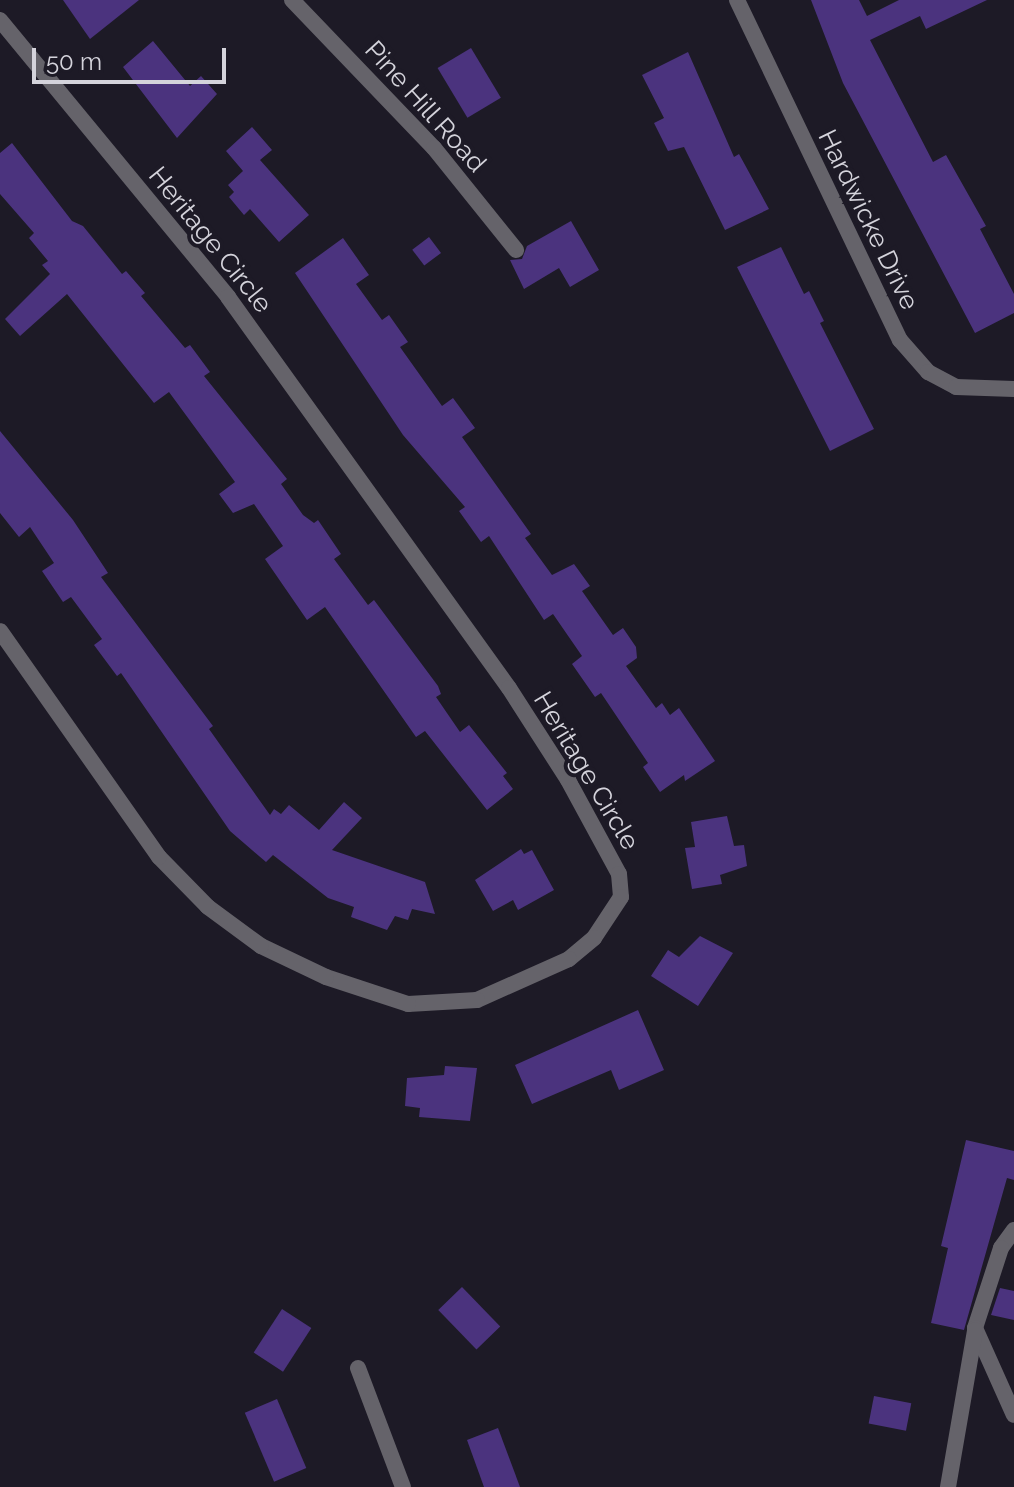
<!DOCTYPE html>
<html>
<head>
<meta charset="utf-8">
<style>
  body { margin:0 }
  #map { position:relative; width:1014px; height:1487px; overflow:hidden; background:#1d1a26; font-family:Raleway,sans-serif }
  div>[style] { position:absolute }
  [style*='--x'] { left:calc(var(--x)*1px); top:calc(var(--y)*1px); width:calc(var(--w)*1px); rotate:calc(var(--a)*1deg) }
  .building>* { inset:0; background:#4b337e; transform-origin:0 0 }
  .street>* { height:16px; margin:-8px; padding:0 8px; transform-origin:8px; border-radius:8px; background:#65636a }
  span { translate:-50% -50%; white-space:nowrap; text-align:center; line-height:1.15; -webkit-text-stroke:8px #1d1a26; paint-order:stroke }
  .street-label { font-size:26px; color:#d4d3db }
  .scale { position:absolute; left:32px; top:48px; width:194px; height:36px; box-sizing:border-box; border:4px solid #d4d3db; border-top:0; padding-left:10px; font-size:24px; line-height:28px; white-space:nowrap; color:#d4d3db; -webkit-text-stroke:6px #1d1a26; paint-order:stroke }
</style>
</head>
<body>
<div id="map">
  <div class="building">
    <div style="clip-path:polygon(63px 0,139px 0,90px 39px)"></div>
    <div style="clip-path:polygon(811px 0,859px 0,867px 16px,899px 0,987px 0,926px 29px,920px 16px,870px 40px,933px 162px,946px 155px,986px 226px,980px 229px,1014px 294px,1014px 313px,975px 333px,843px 83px)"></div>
    <div style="clip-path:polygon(153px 41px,190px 86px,201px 76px,217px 94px,177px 138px,123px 67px)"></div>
    <div style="left:471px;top:48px;width:58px;height:39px;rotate:59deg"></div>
    <div style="clip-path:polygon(688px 52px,734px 157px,739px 154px,769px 209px,725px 230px,684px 147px,668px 151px,654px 123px,664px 118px,642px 75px)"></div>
    <div style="clip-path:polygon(252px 127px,272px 150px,260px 160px,309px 215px,279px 242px,250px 209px,244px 215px,229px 197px,234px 192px,228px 185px,243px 171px,226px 151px)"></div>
    <div style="clip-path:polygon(12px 143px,72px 221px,83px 226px,122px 274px,126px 271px,145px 293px,141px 296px,185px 348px,190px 345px,210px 372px,204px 376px,287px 479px,281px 484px,303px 515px,314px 523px,318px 520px,341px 554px,334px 559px,368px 605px,374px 600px,438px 686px,441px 694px,436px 697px,460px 732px,469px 725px,507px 773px,503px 776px,513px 789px,487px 810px,425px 731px,416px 737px,325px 607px,307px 620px,265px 559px,283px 546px,254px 504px,233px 513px,219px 494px,235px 482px,169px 392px,154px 403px,67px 294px,20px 336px,5px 319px,50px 274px,42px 265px,48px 261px,29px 238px,34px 233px,0 194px,0 153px)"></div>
    <div style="clip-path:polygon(571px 221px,599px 270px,570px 287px,559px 268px,524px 289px,510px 260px,522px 259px,527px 246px)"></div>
    <div style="left:429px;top:237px;width:20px;height:21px;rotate:53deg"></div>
    <div style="clip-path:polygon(343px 238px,369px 275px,356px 284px,382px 320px,389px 315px,408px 342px,400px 347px,442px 406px,453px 398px,475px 428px,462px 437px,531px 534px,525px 538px,552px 575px,574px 564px,590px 586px,582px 591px,613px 635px,623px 628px,636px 647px,637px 658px,626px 666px,656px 708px,662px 703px,670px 715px,679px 708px,715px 761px,685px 781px,684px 775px,660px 792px,643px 767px,648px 763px,601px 693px,595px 697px,572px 664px,582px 656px,553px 614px,544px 620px,489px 536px,481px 542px,459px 511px,465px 507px,403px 435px,295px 273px)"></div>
    <div style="clip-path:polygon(781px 247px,804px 294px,809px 291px,824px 321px,820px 323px,874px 429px,830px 451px,737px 267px)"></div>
    <div style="clip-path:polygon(0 431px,73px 520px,108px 573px,101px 577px,213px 726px,209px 729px,270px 815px,274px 809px,281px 814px,289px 805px,319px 830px,344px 802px,362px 818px,332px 850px,425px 882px,435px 914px,412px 909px,408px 920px,395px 916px,387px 930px,351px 917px,354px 907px,328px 898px,273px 855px,266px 862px,230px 831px,121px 673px,117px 676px,94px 645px,102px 639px,71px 597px,63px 602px,42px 571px,54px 563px,30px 527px,19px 537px,0 513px)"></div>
    <div style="clip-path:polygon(727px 816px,734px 846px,744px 845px,747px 866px,720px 875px,722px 884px,692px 889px,685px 848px,695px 847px,691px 822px)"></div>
    <div style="clip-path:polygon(521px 849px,524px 854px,532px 850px,554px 890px,518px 910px,513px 900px,493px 911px,475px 880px)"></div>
    <div style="clip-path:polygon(700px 936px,733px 953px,698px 1006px,651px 976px,668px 950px,679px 957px)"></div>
    <div style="clip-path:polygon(638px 1010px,664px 1070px,619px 1090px,611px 1070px,532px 1104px,515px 1065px)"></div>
    <div style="clip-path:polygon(445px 1066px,477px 1068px,470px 1121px,419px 1117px,420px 1108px,405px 1106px,407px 1078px,444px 1075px)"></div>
    <div style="clip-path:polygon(966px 1140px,1014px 1151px,1014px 1180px,1007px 1178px,964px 1330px,931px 1323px,948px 1248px,941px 1246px)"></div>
    <div style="left:462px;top:1287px;width:55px;height:33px;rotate:46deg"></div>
    <div style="clip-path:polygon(1000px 1288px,1014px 1291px,1014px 1320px,991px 1315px)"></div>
    <div style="left:282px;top:1309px;width:35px;height:52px;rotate:33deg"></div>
    <div style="left:874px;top:1396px;width:38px;height:28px;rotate:11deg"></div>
    <div style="left:277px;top:1399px;width:75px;height:35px;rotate:67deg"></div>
    <div style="clip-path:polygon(498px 1428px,520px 1487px,484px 1487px,467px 1440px)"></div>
  </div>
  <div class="street">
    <div style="--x:292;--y:0;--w:205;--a:46.2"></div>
    <div style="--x:434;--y:148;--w:131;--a:51.2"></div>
    <div style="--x:737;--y:0;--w:377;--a:64.4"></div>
    <div style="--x:900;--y:340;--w:43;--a:48.8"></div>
    <div style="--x:928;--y:372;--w:32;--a:28"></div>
    <div style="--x:956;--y:387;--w:58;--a:2"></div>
    <div style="--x:0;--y:20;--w:359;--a:50.5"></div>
    <div style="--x:228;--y:297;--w:481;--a:54.3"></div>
    <div style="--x:509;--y:688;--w:109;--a:57.3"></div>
    <div style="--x:568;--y:780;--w:107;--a:61.5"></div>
    <div style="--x:619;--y:874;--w:23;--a:85"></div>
    <div style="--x:621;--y:897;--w:49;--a:123.4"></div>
    <div style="--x:594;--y:938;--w:33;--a:140"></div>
    <div style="--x:569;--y:959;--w:101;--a:156"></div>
    <div style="--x:477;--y:1000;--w:69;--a:176.7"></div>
    <div style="--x:408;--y:1004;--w:86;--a:-161.8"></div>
    <div style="--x:326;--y:977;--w:72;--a:-154.5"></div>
    <div style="--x:261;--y:946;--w:66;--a:-143.7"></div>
    <div style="--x:208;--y:907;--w:70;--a:-134.4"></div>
    <div style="--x:159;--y:857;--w:276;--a:-125.1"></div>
    <div style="--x:1014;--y:1230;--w:22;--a:126"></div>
    <div style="--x:1001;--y:1248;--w:84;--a:108"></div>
    <div style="--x:975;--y:1328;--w:95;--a:65.9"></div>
    <div style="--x:358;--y:1368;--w:127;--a:69.3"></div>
    <div style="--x:948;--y:1487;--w:159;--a:-80.2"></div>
  </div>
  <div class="street-label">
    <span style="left:425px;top:107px;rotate:48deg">Pine Hill Road</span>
    <span style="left:868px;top:220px;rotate:64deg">Hardwicke Drive</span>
    <span style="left:210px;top:240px;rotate:51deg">Heritage Circle</span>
    <span style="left:586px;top:771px;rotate:59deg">Heritage Circle</span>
  </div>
  <div class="scale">50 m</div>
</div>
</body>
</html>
